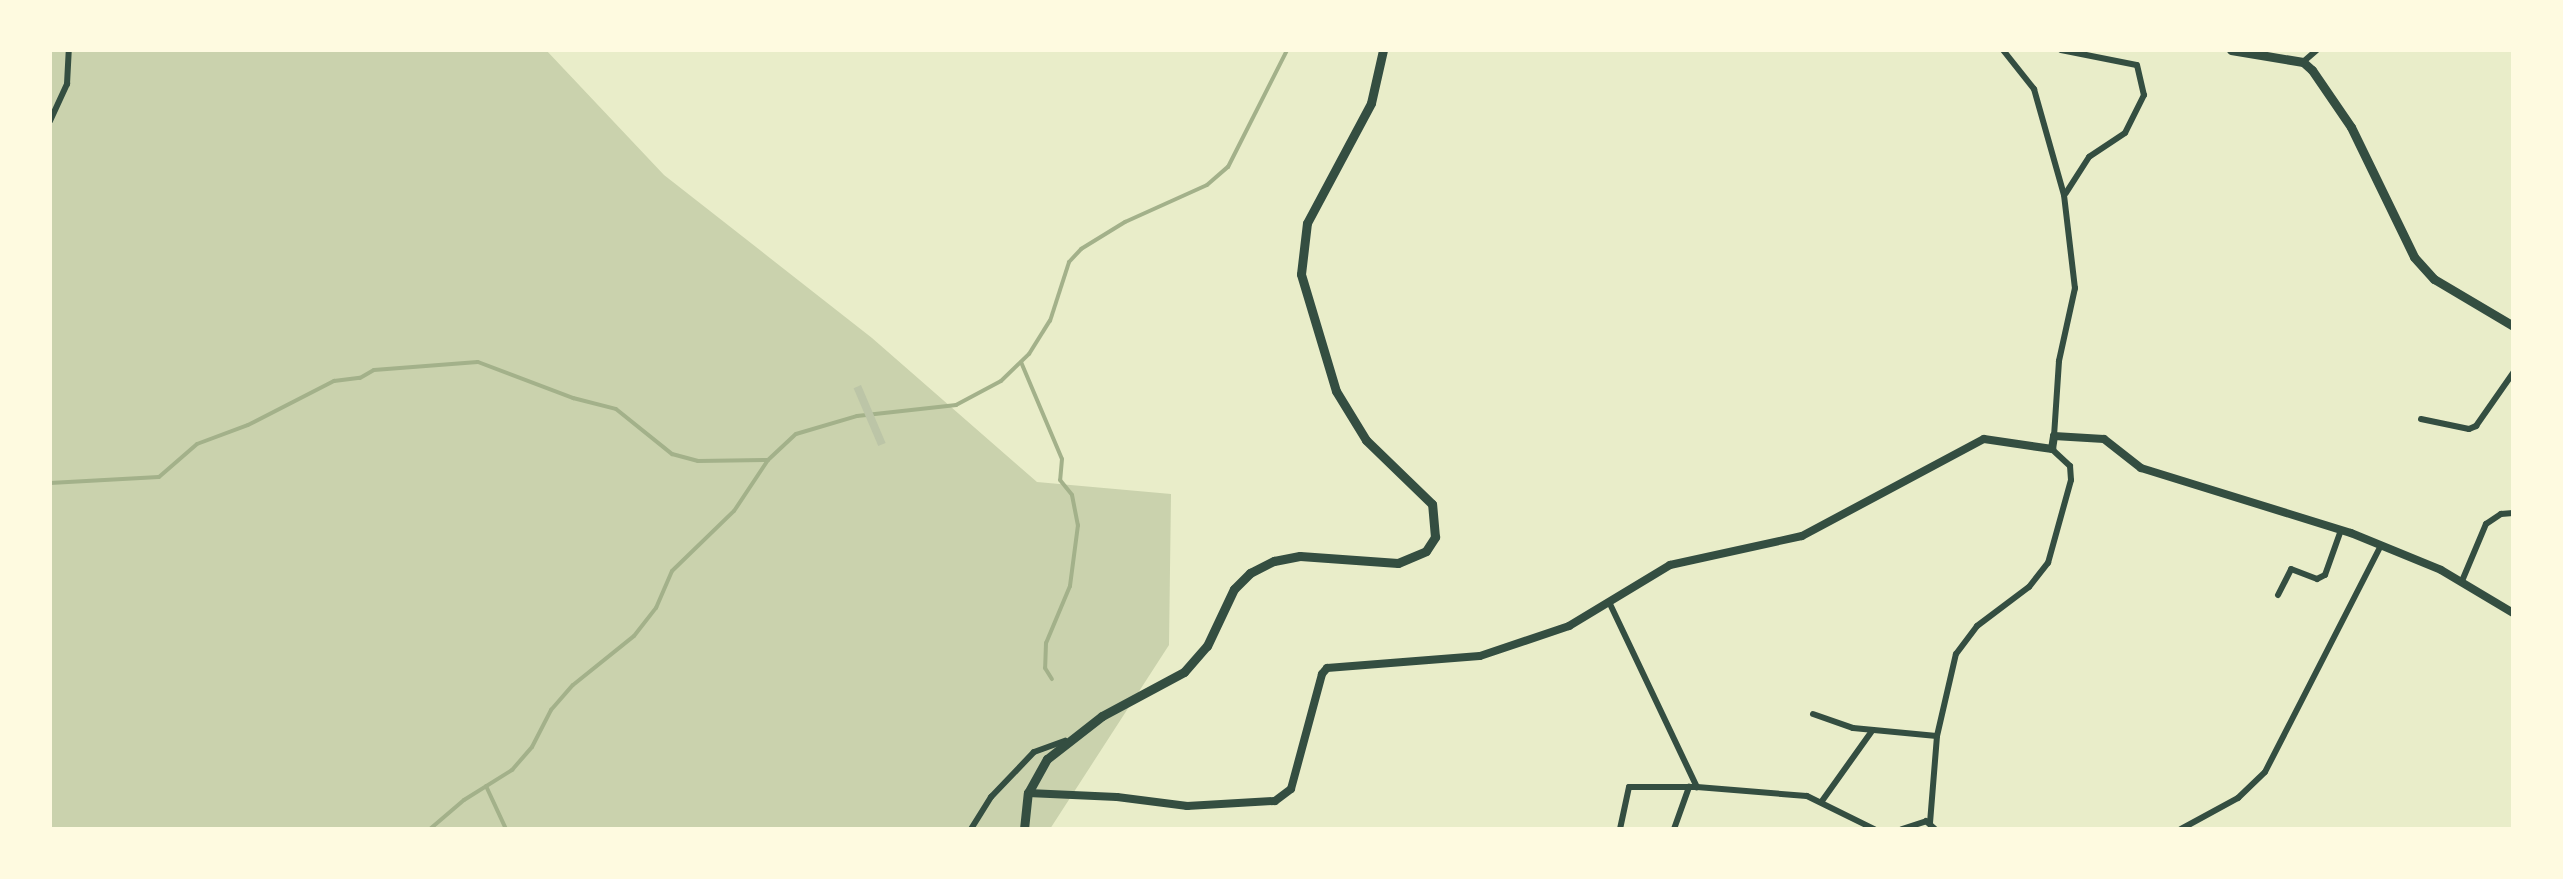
<!DOCTYPE html>
<html>
<head>
<meta charset="utf-8">
<style>
  body { margin:0 }
  #map { position:relative; width:2563px; height:879px; overflow:hidden; background:#e9edc9; font-family:Lato,sans-serif }
  div>[style] { position:absolute }
  [style*='--x'] { left:calc(var(--x)*1px); top:calc(var(--y)*1px); width:calc(var(--w)*1px); rotate:calc(var(--a)*1deg) }
  .green>* { inset:0; background:#cad2ad }
  .stream>* { height:4px; margin:-2px; padding:0 2px; transform-origin:2px; border-radius:2px; background:#a3b18a }
  .building>* { inset:0; background:#bcc5a7; transform-origin:0 0 }
  .minor>* { height:6px; margin:-3px; padding:0 3px; transform-origin:3px; border-radius:3px; background:#344e41 }
  .tertiary>* { height:8px; margin:-4px; padding:0 4px; transform-origin:4px; border-radius:4px; background:#344e41 }
  .secondary>* { height:9px; margin:-4.5px; padding:0 4.5px; transform-origin:4.5px; border-radius:4.5px; background:#344e41 }
  span { translate:-50% -50%; white-space:nowrap; text-align:center; line-height:1.15; -webkit-text-stroke:9px #fefae0; paint-order:stroke }
  .frame { position:absolute; inset:0; border:52px solid #fefae0; pointer-events:none }
</style>
</head>
<body>
<div id="map">
  <div class="green">
    <div style="clip-path:polygon(50px 50px,546px 50px,664px 175px,872px 338px,1037px 482px,1171px 494px,1169px 645px,1050px 829px,50px 829px)"></div>
  </div>
  <div class="stream">
    <div style="--x:1021;--y:362;--w:105;--a:67.1"></div>
    <div style="--x:1062;--y:459;--w:21;--a:95"></div>
    <div style="--x:1060;--y:480;--w:19;--a:51"></div>
    <div style="--x:1072;--y:495;--w:31;--a:79"></div>
    <div style="--x:1078;--y:525;--w:62;--a:97.5"></div>
    <div style="--x:1070;--y:586;--w:62;--a:112.8"></div>
    <div style="--x:1046;--y:643;--w:25;--a:92"></div>
    <div style="--x:1045;--y:668;--w:13;--a:58"></div>
    <div style="--x:50;--y:483;--w:109;--a:-3.2"></div>
    <div style="--x:159;--y:477;--w:50;--a:-41"></div>
    <div style="--x:197;--y:444;--w:54;--a:-20.4"></div>
    <div style="--x:248;--y:425;--w:97;--a:-27.1"></div>
    <div style="--x:334;--y:381;--w:26;--a:-7"></div>
    <div style="--x:360;--y:378;--w:16;--a:-30"></div>
    <div style="--x:374;--y:370;--w:104;--a:-4.4"></div>
    <div style="--x:478;--y:362;--w:102;--a:20.8"></div>
    <div style="--x:573;--y:398;--w:44;--a:14.3"></div>
    <div style="--x:616;--y:409;--w:72;--a:38.8"></div>
    <div style="--x:672;--y:454;--w:27;--a:15"></div>
    <div style="--x:698;--y:461;--w:70;--a:-0.8"></div>
    <div style="--x:486;--y:786;--w:47;--a:65.1"></div>
    <div style="--x:430;--y:829;--w:45;--a:-40.5"></div>
    <div style="--x:464;--y:800;--w:57;--a:-32"></div>
    <div style="--x:512;--y:770;--w:30;--a:-49"></div>
    <div style="--x:532;--y:747;--w:42;--a:-62.8"></div>
    <div style="--x:551;--y:710;--w:33;--a:-49"></div>
    <div style="--x:573;--y:685;--w:78;--a:-38.8"></div>
    <div style="--x:634;--y:636;--w:36;--a:-52"></div>
    <div style="--x:656;--y:608;--w:40;--a:-66.6"></div>
    <div style="--x:672;--y:571;--w:86;--a:-44.1"></div>
    <div style="--x:734;--y:511;--w:61;--a:-56.3"></div>
    <div style="--x:768;--y:460;--w:38;--a:-43"></div>
    <div style="--x:796;--y:434;--w:64;--a:-16.4"></div>
    <div style="--x:857;--y:416;--w:100;--a:-6.3"></div>
    <div style="--x:956;--y:405;--w:51;--a:-28.1"></div>
    <div style="--x:1001;--y:381;--w:39;--a:-44"></div>
    <div style="--x:1029;--y:354;--w:39;--a:-58"></div>
    <div style="--x:1050;--y:321;--w:62;--a:-72.1"></div>
    <div style="--x:1069;--y:262;--w:18;--a:-47"></div>
    <div style="--x:1081;--y:249;--w:52;--a:-31.5"></div>
    <div style="--x:1125;--y:222;--w:90;--a:-24.3"></div>
    <div style="--x:1207;--y:185;--w:28;--a:-41"></div>
    <div style="--x:1228;--y:167;--w:131;--a:-63.2"></div>
  </div>
  <div class="building">
    <div style="left:861px;top:385px;width:63px;height:8px;rotate:67deg"></div>
  </div>
  <div class="minor">
    <div style="--x:2003;--y:50;--w:50;--a:51.5"></div>
    <div style="--x:2034;--y:89;--w:110;--a:74.2"></div>
    <div style="--x:2064;--y:195;--w:94;--a:83.3"></div>
    <div style="--x:2075;--y:288;--w:75;--a:102.4"></div>
    <div style="--x:2059;--y:361;--w:75;--a:93.8"></div>
    <div style="--x:2061;--y:50;--w:77;--a:11.2"></div>
    <div style="--x:2137;--y:65;--w:31;--a:77"></div>
    <div style="--x:2144;--y:95;--w:42;--a:116.6"></div>
    <div style="--x:2125;--y:133;--w:43;--a:146.3"></div>
    <div style="--x:2089;--y:157;--w:43;--a:122.6"></div>
    <div style="--x:2303;--y:62;--w:18;--a:-41"></div>
    <div style="--x:50;--y:121;--w:41;--a:-65.3"></div>
    <div style="--x:67;--y:84;--w:34;--a:-87"></div>
    <div style="--x:2421;--y:419;--w:49;--a:11.8"></div>
    <div style="--x:2469;--y:429;--w:8;--a:-23"></div>
    <div style="--x:2476;--y:426;--w:65;--a:-55.1"></div>
    <div style="--x:2462;--y:581;--w:62;--a:-67.2"></div>
    <div style="--x:2486;--y:524;--w:18;--a:-34"></div>
    <div style="--x:2501;--y:514;--w:12;--a:-5"></div>
    <div style="--x:2278;--y:595;--w:29;--a:-63"></div>
    <div style="--x:2291;--y:569;--w:28;--a:21"></div>
    <div style="--x:2317;--y:579;--w:9;--a:-27"></div>
    <div style="--x:2325;--y:575;--w:48;--a:-70.4"></div>
    <div style="--x:1610;--y:604;--w:203;--a:64.6"></div>
    <div style="--x:1697;--y:787;--w:110;--a:4.7"></div>
    <div style="--x:1807;--y:796;--w:75;--a:26.2"></div>
    <div style="--x:1813;--y:714;--w:42;--a:19.3"></div>
    <div style="--x:1853;--y:728;--w:84;--a:5.4"></div>
    <div style="--x:1822;--y:801;--w:86;--a:-54.5"></div>
    <div style="--x:1930;--y:823;--w:87;--a:-85.4"></div>
    <div style="--x:1937;--y:736;--w:84;--a:-77"></div>
    <div style="--x:1956;--y:654;--w:35;--a:-53"></div>
    <div style="--x:1977;--y:626;--w:65;--a:-36.9"></div>
    <div style="--x:2029;--y:587;--w:31;--a:-52"></div>
    <div style="--x:2048;--y:563;--w:86;--a:-74.5"></div>
    <div style="--x:2071;--y:480;--w:14;--a:-94"></div>
    <div style="--x:2070;--y:466;--w:25;--a:-137"></div>
    <div style="--x:971;--y:829;--w:38;--a:-58"></div>
    <div style="--x:991;--y:797;--w:62;--a:-46.3"></div>
    <div style="--x:1034;--y:752;--w:33;--a:-20"></div>
    <div style="--x:1620;--y:829;--w:43;--a:-77.9"></div>
    <div style="--x:1629;--y:787;--w:68;--a:0"></div>
    <div style="--x:1674;--y:829;--w:45;--a:-70.3"></div>
    <div style="--x:1902;--y:829;--w:25;--a:-18"></div>
    <div style="--x:1926;--y:821;--w:12;--a:42"></div>
    <div style="--x:2181;--y:829;--w:65;--a:-28.5"></div>
    <div style="--x:2238;--y:798;--w:37;--a:-44"></div>
    <div style="--x:2265;--y:772;--w:255;--a:-62.9"></div>
  </div>
  <div class="tertiary">
    <div style="--x:1028;--y:793;--w:89;--a:2.6"></div>
    <div style="--x:1117;--y:797;--w:71;--a:7.3"></div>
    <div style="--x:1187;--y:806;--w:88;--a:-3.3"></div>
    <div style="--x:1275;--y:801;--w:20;--a:-37"></div>
    <div style="--x:1291;--y:789;--w:119;--a:-74.9"></div>
    <div style="--x:1322;--y:674;--w:8;--a:-50"></div>
    <div style="--x:1327;--y:668;--w:153;--a:-4.5"></div>
    <div style="--x:1480;--y:656;--w:94;--a:-18.6"></div>
    <div style="--x:1569;--y:626;--w:118;--a:-31.1"></div>
    <div style="--x:1670;--y:565;--w:135;--a:-12.4"></div>
    <div style="--x:1802;--y:536;--w:206;--a:-28.1"></div>
    <div style="--x:1984;--y:439;--w:69;--a:8.4"></div>
    <div style="--x:2052;--y:449;--w:13;--a:-81"></div>
    <div style="--x:2054;--y:436;--w:50;--a:3.4"></div>
    <div style="--x:2104;--y:439;--w:47;--a:38.1"></div>
    <div style="--x:2141;--y:468;--w:220;--a:17.2"></div>
    <div style="--x:2351;--y:533;--w:97;--a:22.3"></div>
    <div style="--x:2441;--y:570;--w:84;--a:30.8"></div>
  </div>
  <div class="secondary">
    <div style="--x:2231;--y:50;--w:73;--a:9.5"></div>
    <div style="--x:2303;--y:62;--w:12;--a:42"></div>
    <div style="--x:2312;--y:70;--w:69;--a:55.6"></div>
    <div style="--x:2351;--y:127;--w:144;--a:64.1"></div>
    <div style="--x:2414;--y:257;--w:30;--a:48"></div>
    <div style="--x:2434;--y:279;--w:92;--a:30.7"></div>
    <div style="--x:1024;--y:829;--w:36;--a:-84"></div>
    <div style="--x:1028;--y:793;--w:39;--a:-61"></div>
    <div style="--x:1047;--y:759;--w:70;--a:-38"></div>
    <div style="--x:1102;--y:716;--w:93;--a:-28.2"></div>
    <div style="--x:1184;--y:672;--w:35;--a:-49"></div>
    <div style="--x:1207;--y:646;--w:63;--a:-64.7"></div>
    <div style="--x:1234;--y:589;--w:23;--a:-45"></div>
    <div style="--x:1250;--y:573;--w:27;--a:-27"></div>
    <div style="--x:1274;--y:561;--w:26;--a:-11"></div>
    <div style="--x:1300;--y:556;--w:98;--a:4.1"></div>
    <div style="--x:1398;--y:563;--w:30;--a:-23"></div>
    <div style="--x:1426;--y:551;--w:17;--a:-57"></div>
    <div style="--x:1435;--y:537;--w:33;--a:-95"></div>
    <div style="--x:1432;--y:504;--w:92;--a:-135.9"></div>
    <div style="--x:1366;--y:440;--w:57;--a:-121.5"></div>
    <div style="--x:1336;--y:391;--w:122;--a:-106.7"></div>
    <div style="--x:1301;--y:274;--w:51;--a:-83.3"></div>
    <div style="--x:1307;--y:223;--w:136;--a:-61.9"></div>
    <div style="--x:1371;--y:103;--w:54;--a:-77.2"></div>
  </div>
  <div class="frame"></div>
</div>
</body>
</html>
